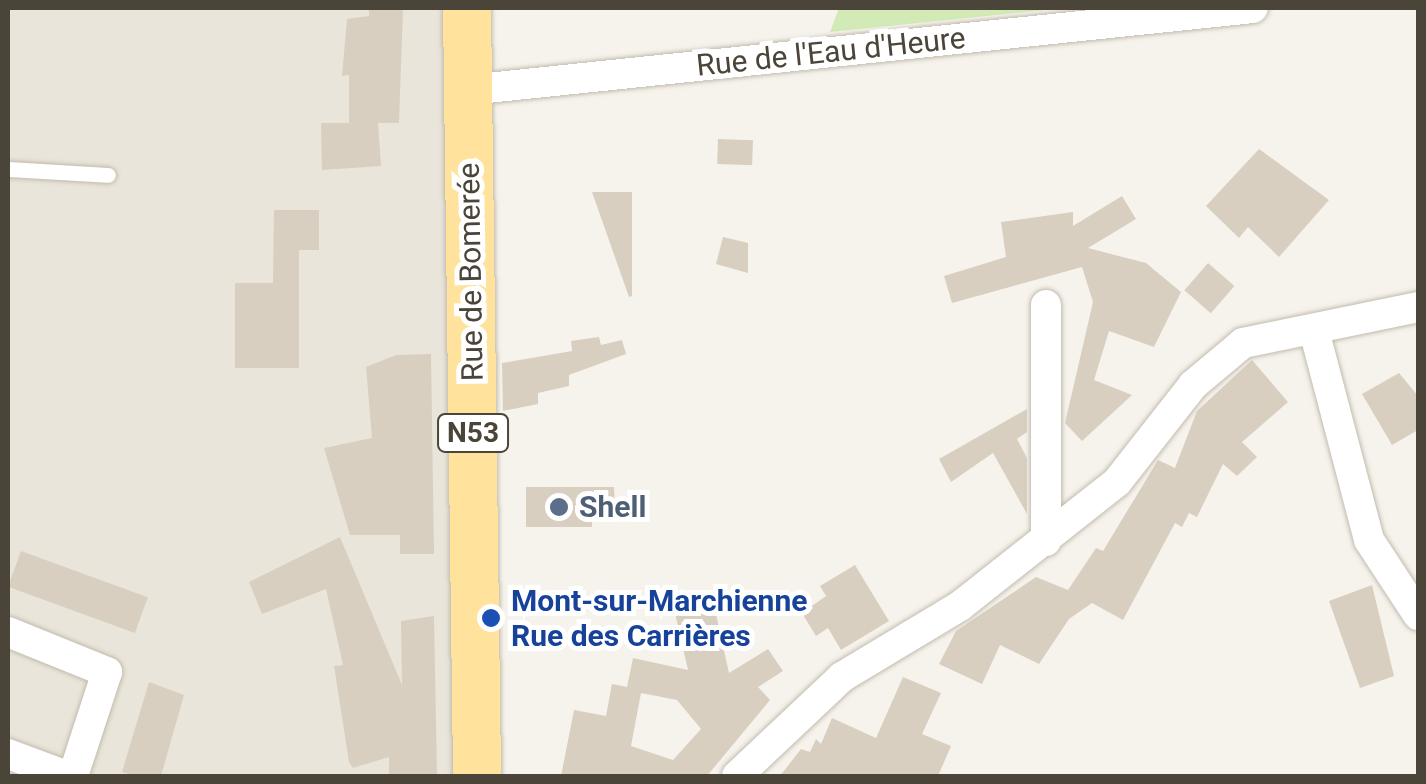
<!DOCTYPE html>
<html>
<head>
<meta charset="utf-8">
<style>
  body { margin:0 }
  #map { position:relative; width:1426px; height:784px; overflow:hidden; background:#f6f3ec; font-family:Roboto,sans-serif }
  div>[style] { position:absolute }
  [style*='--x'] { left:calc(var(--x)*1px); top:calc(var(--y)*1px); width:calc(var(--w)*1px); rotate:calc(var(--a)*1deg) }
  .residential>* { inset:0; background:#eae5da; transform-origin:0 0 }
  .green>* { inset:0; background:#d2eab5 }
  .building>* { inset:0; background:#d8cfc1; transform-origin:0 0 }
  .roads { filter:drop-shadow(0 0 2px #c2bbae) drop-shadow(0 0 2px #c2bbae) }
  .lane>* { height:15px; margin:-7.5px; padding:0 7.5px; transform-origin:7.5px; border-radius:7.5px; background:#fff }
  .street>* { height:30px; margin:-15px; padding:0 15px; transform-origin:15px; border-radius:15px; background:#fff }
  .primary>* { height:48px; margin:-24px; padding:0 24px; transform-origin:24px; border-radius:24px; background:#ffe39c }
  .dots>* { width:28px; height:28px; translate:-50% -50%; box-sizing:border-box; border:5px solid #fff; border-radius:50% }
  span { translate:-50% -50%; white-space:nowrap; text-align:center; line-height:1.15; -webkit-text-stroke:10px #fff; paint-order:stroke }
  .shield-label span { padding:2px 8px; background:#fff; border:2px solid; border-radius:8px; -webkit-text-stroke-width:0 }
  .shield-label { font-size:28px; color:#4b4439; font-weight:700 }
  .street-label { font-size:30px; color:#4b4439 }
  .service-label { font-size:30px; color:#4e5e75; font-weight:700 }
  .left { translate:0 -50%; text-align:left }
  .transit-label { font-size:30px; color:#164399; font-weight:700 }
  .frame { position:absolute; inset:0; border:10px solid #4b4439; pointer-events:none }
</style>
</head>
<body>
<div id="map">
  <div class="residential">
    <div style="left:8px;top:8px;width:445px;height:768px"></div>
  </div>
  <div class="green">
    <div style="clip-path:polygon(839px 8px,1065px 8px,830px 32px)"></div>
  </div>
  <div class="building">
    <div style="clip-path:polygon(369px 8px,403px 8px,399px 123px,378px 123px,381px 166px,322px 170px,321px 123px,349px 123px,349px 75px,342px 76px,347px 19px,369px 16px)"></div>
    <div style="left:718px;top:139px;width:35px;height:25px;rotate:2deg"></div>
    <div style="clip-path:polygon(1259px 149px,1329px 200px,1279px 257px,1248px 227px,1239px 238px,1206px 206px)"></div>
    <div style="clip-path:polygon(592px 192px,632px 192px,632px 296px,629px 297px)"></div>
    <div style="clip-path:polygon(1122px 196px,1136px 219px,1088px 248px,1146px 263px,1181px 292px,1154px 347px,1109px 331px,1094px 380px,1132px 395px,1082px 441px,1065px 423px,1093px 302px,1082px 267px,952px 303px,944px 276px,1006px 257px,1001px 222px,1073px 212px,1073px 226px)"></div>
    <div style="clip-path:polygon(274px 210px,319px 210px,319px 250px,299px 250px,299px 368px,235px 368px,235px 283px,273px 283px)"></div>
    <div style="clip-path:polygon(723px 237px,748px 243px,748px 273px,716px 264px)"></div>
    <div style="left:1208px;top:263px;width:35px;height:36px;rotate:41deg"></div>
    <div style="clip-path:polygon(599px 337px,601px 345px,622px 340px,626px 354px,569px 375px,569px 386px,538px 393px,538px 404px,503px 411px,502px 363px,572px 351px,571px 341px)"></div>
    <div style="clip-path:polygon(431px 354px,434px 554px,400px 554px,400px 535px,350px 535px,324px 448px,372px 438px,366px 367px,396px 355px)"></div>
    <div style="clip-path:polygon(1252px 360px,1288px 402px,1242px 442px,1257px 457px,1237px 476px,1223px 464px,1197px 517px,1189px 513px,1182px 527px,1175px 523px,1123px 620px,1092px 603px,1069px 619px,1039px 664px,1000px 645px,982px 684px,939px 664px,956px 631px,1036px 577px,1068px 590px,1096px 548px,1103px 551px,1158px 460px,1175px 468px,1197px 411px)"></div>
    <div style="clip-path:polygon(1399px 373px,1418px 396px,1418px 430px,1392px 445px,1362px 394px)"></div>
    <div style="clip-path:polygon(1027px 409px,1027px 432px,1017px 439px,1027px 458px,1027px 514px,993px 453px,951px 482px,939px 459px)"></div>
    <div style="clip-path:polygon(526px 487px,614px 487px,615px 515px,592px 515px,592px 527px,526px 527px)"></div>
    <div style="clip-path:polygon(340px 537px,402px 685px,401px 621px,434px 616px,437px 776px,389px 776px,389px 757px,353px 768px,349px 762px,334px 666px,343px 665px,326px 589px,262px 614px,249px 582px)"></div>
    <div style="left:21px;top:551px;width:135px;height:38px;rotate:20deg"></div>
    <div style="clip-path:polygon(855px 565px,889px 621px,841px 650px,828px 628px,816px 636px,802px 613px,826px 596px,820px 586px)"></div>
    <div style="clip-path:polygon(1372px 585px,1394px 676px,1360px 688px,1329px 601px)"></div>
    <div style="clip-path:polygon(evenodd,712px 596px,729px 673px,768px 649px,783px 671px,758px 687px,770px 700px,707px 776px,561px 776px,574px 710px,606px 716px,612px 684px,627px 687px,633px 658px,688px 670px,673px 604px,712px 596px,641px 693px,677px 700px,701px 729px,673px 760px,631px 746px,641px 693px)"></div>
    <div style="clip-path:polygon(903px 677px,941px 693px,922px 734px,951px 746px,938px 776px,780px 776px,801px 749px,810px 752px,816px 739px,821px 744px,832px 718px,876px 738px)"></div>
    <div style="clip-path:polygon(149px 682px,184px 695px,161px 776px,135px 776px,122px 772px)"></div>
  </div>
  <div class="roads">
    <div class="lane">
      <div style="--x:8;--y:169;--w:100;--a:3.4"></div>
    </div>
    <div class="street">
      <div style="--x:468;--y:90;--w:789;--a:-5.96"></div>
      <div style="--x:1315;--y:334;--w:213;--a:75.3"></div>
      <div style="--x:1369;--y:540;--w:90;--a:56.8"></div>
      <div style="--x:1046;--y:541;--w:236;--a:-90"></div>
      <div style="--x:8;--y:632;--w:107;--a:22"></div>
      <div style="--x:107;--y:672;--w:109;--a:108.1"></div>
      <div style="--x:8;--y:754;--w:63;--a:20.4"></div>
      <div style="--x:737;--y:776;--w:144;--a:-43.3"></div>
      <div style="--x:842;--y:677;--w:138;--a:-31"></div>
      <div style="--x:960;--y:606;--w:200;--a:-38.3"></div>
      <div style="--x:1117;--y:482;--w:123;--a:-51.9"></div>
      <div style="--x:1193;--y:385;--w:65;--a:-40"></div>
      <div style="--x:1243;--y:343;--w:179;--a:-11.6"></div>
    </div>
    <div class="primary">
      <div style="--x:467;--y:8;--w:768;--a:89.25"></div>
    </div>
  </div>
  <div class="dots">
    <div style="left:559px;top:507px;background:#5c6f8a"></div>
    <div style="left:491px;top:618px;background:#1a4fb4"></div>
  </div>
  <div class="shield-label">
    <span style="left:473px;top:433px">N53</span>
  </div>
  <div class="street-label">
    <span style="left:831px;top:52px;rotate:-6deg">Rue de l'Eau d'Heure</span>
    <span style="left:471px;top:272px;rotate:-91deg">Rue de Bomerée</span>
  </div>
  <div class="service-label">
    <span class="left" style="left:579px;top:507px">Shell</span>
  </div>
  <div class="transit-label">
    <span class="left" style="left:511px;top:618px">Mont-sur-Marchienne<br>Rue des Carrières</span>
  </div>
  <div class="frame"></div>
</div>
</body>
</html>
